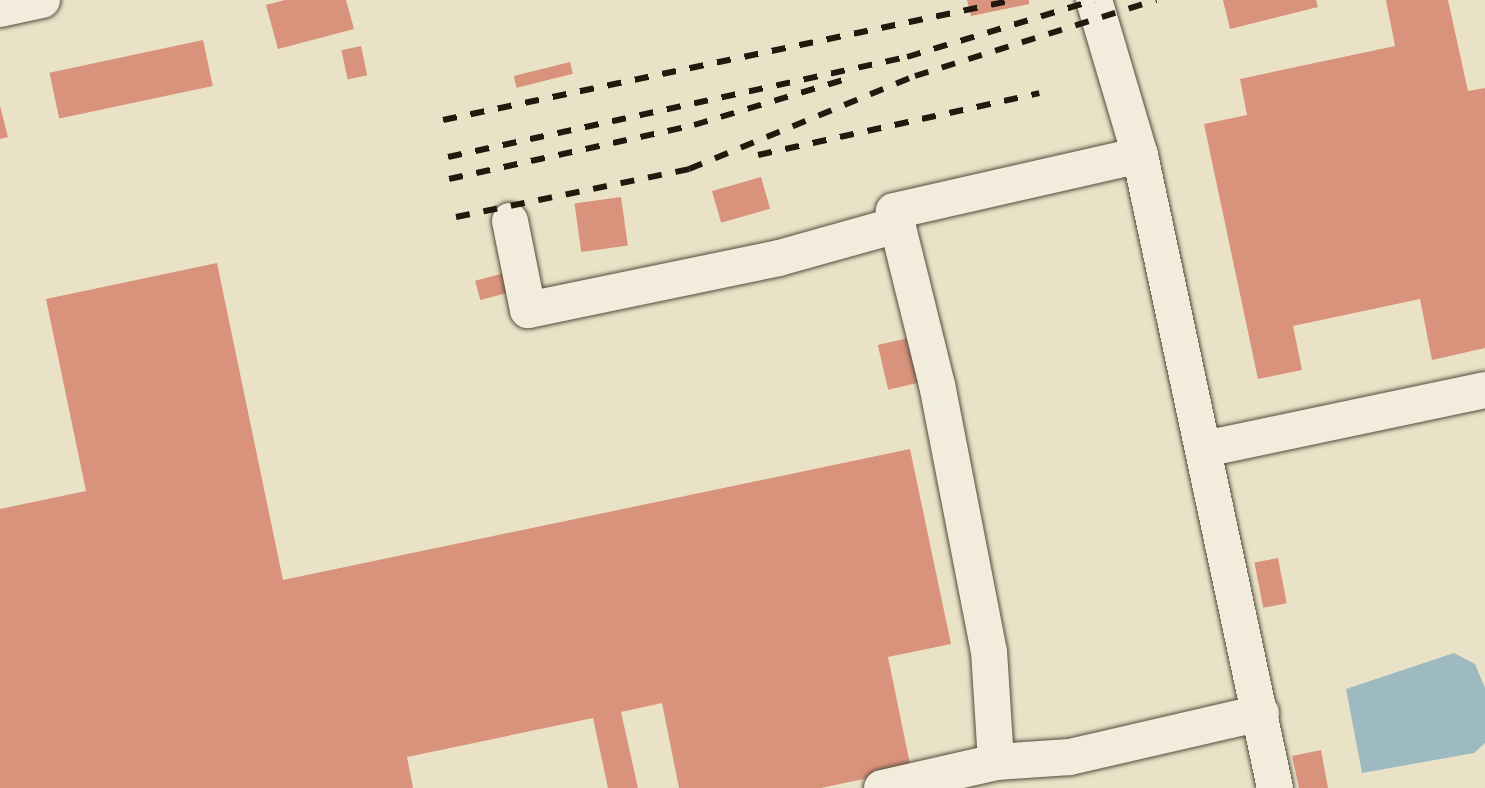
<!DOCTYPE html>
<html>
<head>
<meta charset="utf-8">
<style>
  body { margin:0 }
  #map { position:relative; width:1485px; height:788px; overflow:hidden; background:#eae2c7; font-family:"Gentium Book Plus",serif }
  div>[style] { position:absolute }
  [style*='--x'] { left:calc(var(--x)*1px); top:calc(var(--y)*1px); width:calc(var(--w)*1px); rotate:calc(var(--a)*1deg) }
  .water>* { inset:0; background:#9ebac1 }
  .building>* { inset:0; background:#d9927c; transform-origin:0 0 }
  .roads { filter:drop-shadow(0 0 2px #534b3c) drop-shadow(0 0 2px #534b3c) }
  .minor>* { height:36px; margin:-18px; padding:0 18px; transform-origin:18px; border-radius:18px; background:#f1ecdb }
  .rail>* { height:6px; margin-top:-3px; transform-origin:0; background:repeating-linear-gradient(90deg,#21190d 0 14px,transparent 0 28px) }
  span { translate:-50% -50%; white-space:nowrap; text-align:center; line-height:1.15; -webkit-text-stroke:6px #f1ecdb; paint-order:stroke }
</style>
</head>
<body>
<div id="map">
  <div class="water">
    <div style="clip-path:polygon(1454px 653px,1475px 664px,1485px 688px,1485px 743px,1474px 753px,1362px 773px,1346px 689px)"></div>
  </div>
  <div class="building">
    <div style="clip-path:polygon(285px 0,346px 0,354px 29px,278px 49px,266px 5px)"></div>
    <div style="clip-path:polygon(967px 0,1029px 0,1029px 4px,971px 16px)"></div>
    <div style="clip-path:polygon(1223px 0,1316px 0,1318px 7px,1230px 29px)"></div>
    <div style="clip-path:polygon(1386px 0,1448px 0,1468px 91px,1485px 88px,1485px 348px,1432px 360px,1420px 299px,1293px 326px,1302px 370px,1258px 379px,1204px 124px,1247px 115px,1240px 79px,1395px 46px)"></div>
    <div style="left:203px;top:40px;width:47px;height:157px;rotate:78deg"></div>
    <div style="left:361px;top:46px;width:30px;height:20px;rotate:78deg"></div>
    <div style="left:570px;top:62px;width:12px;height:58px;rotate:76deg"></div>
    <div style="clip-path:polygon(0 106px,8px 137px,0 139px)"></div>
    <div style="left:761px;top:177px;width:33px;height:51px;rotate:74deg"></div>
    <div style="left:621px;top:197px;width:49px;height:47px;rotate:82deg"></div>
    <div style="clip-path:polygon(217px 263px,283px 580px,910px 449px,951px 644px,888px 657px,911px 769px,821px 788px,679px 788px,662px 703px,621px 712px,638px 788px,608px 788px,593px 718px,407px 757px,413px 788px,0 788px,0 509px,86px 491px,46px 299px)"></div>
    <div style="left:508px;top:272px;width:20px;height:34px;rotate:75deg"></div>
    <div style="left:908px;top:338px;width:46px;height:31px;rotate:77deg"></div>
    <div style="left:1278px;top:558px;width:46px;height:24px;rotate:79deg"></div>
    <div style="clip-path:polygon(1321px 750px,1328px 788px,1299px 788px,1292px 756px)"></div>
  </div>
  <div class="roads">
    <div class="minor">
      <div style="--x:1094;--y:0;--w:162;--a:73.5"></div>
      <div style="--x:1140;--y:155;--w:647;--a:77.96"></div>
      <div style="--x:0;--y:9;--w:43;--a:-12.1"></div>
      <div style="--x:510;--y:221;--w:91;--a:78.6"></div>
      <div style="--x:528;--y:310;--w:256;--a:-11.7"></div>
      <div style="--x:779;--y:258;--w:123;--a:-15.6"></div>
      <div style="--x:1205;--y:449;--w:286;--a:-11.9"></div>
      <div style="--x:996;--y:762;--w:110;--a:-93.6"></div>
      <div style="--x:989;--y:652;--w:272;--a:-101"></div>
      <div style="--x:937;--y:385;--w:179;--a:-103.9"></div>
      <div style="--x:894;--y:211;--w:252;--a:-12.8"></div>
      <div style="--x:882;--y:788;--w:117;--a:-12.8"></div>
      <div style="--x:996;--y:762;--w:74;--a:-3.9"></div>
      <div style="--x:1070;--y:757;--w:196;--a:-13"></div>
    </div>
  </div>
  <div class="rail">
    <div style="--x:443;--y:120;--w:583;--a:-11.87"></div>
    <div style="--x:758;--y:155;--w:288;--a:-12.4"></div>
    <div style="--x:448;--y:157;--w:470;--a:-12.3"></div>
    <div style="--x:907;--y:57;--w:196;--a:-16.9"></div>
    <div style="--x:449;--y:179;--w:251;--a:-12.4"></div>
    <div style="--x:694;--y:125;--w:156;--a:-16.8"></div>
    <div style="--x:456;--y:217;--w:238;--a:-11.6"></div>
    <div style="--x:689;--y:169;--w:244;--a:-22.4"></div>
    <div style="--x:915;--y:76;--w:253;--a:-17.5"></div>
  </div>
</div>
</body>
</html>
